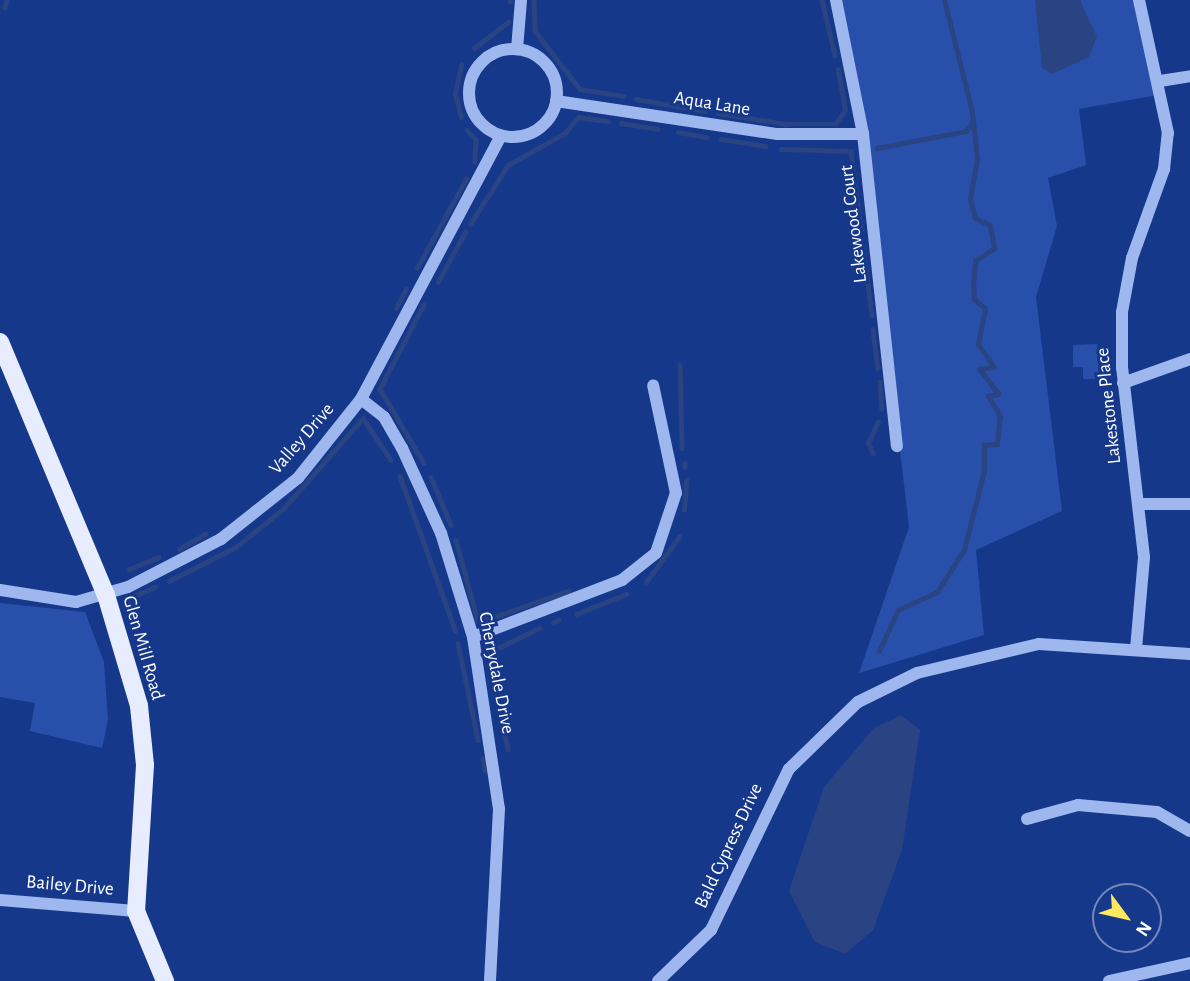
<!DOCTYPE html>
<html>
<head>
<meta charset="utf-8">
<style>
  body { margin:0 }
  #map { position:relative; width:1190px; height:981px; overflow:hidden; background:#16388b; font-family:"Alegreya Sans",sans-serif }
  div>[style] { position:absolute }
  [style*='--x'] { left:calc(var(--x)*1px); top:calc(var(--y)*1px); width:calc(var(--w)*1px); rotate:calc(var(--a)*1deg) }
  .green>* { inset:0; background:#2850aa }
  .water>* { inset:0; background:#2a4382 }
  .stream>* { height:4.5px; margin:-2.25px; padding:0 2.25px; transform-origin:2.25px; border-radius:2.25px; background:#2a4382 }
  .minor>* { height:12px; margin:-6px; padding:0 6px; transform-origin:6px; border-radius:6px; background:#9fb7ef }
  .minor>.ring { margin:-6px; padding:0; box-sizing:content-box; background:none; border:12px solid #9fb7ef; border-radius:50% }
  .major>* { height:18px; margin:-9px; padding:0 9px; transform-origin:9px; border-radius:9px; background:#e7edff }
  span { translate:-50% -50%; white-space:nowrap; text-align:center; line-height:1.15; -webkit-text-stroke:6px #16388b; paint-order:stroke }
  .street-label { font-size:19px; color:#fff }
  .north { position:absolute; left:1092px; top:883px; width:70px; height:70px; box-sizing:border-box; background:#16388b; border:2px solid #7388b9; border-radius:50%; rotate:123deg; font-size:19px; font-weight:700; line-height:28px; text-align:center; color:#fff }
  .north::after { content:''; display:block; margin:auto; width:24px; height:32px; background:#ffe85d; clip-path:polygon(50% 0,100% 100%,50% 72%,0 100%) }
</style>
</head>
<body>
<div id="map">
  <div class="green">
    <div style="clip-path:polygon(836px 0,1139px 0,1163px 94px,1079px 109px,1086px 165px,1048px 178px,1057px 226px,1036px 297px,1062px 511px,976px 550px,984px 635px,859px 673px,909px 527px,875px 236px)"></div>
    <div style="clip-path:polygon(1097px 344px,1099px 379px,1083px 379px,1083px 367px,1073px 367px,1073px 345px)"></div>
    <div style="clip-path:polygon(0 603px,85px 612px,104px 662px,108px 720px,102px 748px,30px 731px,35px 703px,0 697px)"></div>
  </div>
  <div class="water">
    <div style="clip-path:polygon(1035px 0,1080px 0,1097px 37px,1089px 57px,1052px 74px,1042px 68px)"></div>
    <div style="clip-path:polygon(901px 715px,920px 730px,902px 850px,873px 930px,845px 954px,815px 942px,789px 891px,824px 787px,874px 728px)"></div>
  </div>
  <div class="stream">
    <div style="--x:534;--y:0;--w:31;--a:88"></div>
    <div style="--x:535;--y:31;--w:73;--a:52.2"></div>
    <div style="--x:580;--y:89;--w:44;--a:9.2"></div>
    <div style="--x:822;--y:0;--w:57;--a:76.7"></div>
    <div style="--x:510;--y:2;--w:2;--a:-90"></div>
    <div style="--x:4;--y:8;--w:9;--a:-69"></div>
    <div style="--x:474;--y:48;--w:43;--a:-37.4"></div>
    <div style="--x:636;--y:99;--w:70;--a:9.9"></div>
    <div style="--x:718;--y:113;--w:69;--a:9.2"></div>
    <div style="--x:786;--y:124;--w:49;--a:0"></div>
    <div style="--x:835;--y:124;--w:17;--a:-54"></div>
    <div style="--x:845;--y:110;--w:41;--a:-99.9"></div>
    <div style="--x:461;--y:118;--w:25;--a:-104"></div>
    <div style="--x:455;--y:94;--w:30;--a:-78"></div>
    <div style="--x:621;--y:123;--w:37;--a:9"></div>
    <div style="--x:467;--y:130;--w:13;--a:48"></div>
    <div style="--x:476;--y:140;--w:22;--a:93"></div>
    <div style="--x:678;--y:132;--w:29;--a:10"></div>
    <div style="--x:721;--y:139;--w:45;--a:9"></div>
    <div style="--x:877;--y:148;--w:91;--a:-10.8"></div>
    <div style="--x:966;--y:131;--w:10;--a:-53"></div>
    <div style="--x:781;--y:149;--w:70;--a:1.6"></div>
    <div style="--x:851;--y:151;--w:80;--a:82.8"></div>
    <div style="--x:470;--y:224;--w:70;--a:-57.2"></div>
    <div style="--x:508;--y:165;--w:65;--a:-29.3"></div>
    <div style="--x:565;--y:133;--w:21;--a:-51"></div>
    <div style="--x:578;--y:117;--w:30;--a:8"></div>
    <div style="--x:863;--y:245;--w:71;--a:82.7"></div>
    <div style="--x:417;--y:268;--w:102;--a:-61.2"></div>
    <div style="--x:438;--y:282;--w:57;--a:-61.6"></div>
    <div style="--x:424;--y:305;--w:95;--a:117.6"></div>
    <div style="--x:380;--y:389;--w:86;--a:59.3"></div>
    <div style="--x:396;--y:308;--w:21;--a:-62"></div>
    <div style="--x:873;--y:329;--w:39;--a:83"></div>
    <div style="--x:680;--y:365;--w:83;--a:88.6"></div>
    <div style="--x:880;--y:382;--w:27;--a:86"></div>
    <div style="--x:873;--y:454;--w:12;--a:-114"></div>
    <div style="--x:868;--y:443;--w:23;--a:-65"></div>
    <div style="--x:685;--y:463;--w:4;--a:90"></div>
    <div style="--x:400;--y:476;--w:164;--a:70.3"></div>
    <div style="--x:431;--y:477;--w:52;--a:67.4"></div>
    <div style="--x:684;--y:510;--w:30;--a:-86"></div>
    <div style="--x:456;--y:540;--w:84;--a:74.8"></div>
    <div style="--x:179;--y:549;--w:30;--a:-30"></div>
    <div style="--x:129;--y:569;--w:32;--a:-22"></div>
    <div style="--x:169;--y:581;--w:75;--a:-26.9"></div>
    <div style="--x:236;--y:547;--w:60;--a:-39"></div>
    <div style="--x:283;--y:509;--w:121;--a:-48.7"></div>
    <div style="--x:363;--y:418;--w:50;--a:56.3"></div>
    <div style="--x:646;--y:582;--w:56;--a:-53.7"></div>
    <div style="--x:476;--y:614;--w:16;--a:15"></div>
    <div style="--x:491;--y:618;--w:82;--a:-19.3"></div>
    <div style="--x:576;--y:614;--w:54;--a:-21.8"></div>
    <div style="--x:553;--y:623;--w:6;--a:-31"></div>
    <div style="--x:135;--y:635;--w:37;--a:-98"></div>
    <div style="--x:130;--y:598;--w:27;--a:-24"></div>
    <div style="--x:458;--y:643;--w:99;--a:78.3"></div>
    <div style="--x:879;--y:651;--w:45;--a:-65.1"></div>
    <div style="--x:898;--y:610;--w:43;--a:-24.8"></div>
    <div style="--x:937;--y:592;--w:50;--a:-57.3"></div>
    <div style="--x:964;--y:550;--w:81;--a:-75.8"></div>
    <div style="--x:984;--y:471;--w:26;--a:-90"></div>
    <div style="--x:984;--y:445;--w:13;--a:-4"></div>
    <div style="--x:997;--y:444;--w:28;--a:-84"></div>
    <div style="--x:1000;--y:416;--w:23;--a:-121"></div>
    <div style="--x:988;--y:396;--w:10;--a:-11"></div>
    <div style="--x:998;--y:394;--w:31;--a:-127"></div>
    <div style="--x:979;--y:369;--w:15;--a:-8"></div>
    <div style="--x:994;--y:367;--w:27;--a:-126"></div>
    <div style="--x:978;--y:345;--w:37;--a:-79"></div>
    <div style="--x:985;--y:309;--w:15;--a:-138"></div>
    <div style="--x:974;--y:299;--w:14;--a:-94"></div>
    <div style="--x:973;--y:285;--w:24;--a:-85"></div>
    <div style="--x:975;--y:261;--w:23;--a:-34"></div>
    <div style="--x:994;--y:248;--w:22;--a:-100"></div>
    <div style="--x:990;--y:226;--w:17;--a:-152"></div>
    <div style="--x:975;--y:218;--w:20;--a:-105"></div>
    <div style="--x:970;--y:199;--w:41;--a:-80.1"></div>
    <div style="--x:977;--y:159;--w:47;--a:-96.1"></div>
    <div style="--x:972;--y:112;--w:115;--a:-104"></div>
    <div style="--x:498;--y:705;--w:53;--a:-100.9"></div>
    <div style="--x:488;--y:653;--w:57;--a:-26.1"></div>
    <div style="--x:502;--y:720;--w:30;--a:78"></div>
    <div style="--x:483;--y:758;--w:12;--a:81"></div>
  </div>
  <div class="minor">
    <div style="--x:836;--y:0;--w:137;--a:78.6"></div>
    <div style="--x:863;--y:134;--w:314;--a:83.8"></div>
    <div style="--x:517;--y:49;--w:49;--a:-85.3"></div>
    <div class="ring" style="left:469px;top:49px;width:76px;height:76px"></div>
    <div style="--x:1160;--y:81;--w:30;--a:-9"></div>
    <div style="--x:556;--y:101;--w:224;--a:8.5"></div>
    <div style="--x:778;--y:134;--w:85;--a:0"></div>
    <div style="--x:1123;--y:383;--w:71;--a:-19.7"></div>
    <div style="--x:361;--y:399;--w:29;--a:38"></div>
    <div style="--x:384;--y:417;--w:36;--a:60"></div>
    <div style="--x:402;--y:448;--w:94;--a:65.4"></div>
    <div style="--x:441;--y:533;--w:109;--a:72.9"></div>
    <div style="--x:473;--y:637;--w:174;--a:81.4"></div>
    <div style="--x:499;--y:809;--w:172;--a:93"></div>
    <div style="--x:1141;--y:504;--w:49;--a:0"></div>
    <div style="--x:0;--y:590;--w:77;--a:9"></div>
    <div style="--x:76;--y:602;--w:54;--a:-16.1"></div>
    <div style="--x:128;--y:587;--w:105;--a:-27.3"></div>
    <div style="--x:221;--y:539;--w:98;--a:-38.4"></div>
    <div style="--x:298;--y:478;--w:101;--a:-51.4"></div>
    <div style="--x:361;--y:399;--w:298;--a:-62"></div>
    <div style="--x:473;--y:637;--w:160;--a:-20.9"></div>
    <div style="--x:622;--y:580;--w:43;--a:-38.5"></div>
    <div style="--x:656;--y:553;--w:63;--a:-71.6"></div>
    <div style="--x:676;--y:493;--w:110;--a:-102"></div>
    <div style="--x:1136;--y:649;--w:92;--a:-85"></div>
    <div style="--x:1144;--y:557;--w:190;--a:-96.6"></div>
    <div style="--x:1122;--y:368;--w:56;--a:-90"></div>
    <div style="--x:1122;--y:312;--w:55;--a:-79.5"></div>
    <div style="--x:1132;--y:258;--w:95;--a:-70.2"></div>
    <div style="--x:1164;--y:169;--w:36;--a:-84"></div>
    <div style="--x:1168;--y:133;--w:136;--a:-102.3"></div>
    <div style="--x:1027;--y:819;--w:53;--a:-15.4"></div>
    <div style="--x:1078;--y:805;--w:79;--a:5.1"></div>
    <div style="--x:1157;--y:812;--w:38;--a:30"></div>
    <div style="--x:0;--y:900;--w:136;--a:4.6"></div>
    <div style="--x:658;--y:981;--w:74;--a:-43.9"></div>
    <div style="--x:711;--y:930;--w:179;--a:-64.2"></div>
    <div style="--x:789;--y:769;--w:96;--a:-44.2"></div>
    <div style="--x:858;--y:702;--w:66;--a:-26.2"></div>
    <div style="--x:917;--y:673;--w:125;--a:-13.4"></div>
    <div style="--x:1039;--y:644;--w:151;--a:3.8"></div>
    <div style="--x:1109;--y:981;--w:83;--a:-12.5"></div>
  </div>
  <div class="major">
    <div style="--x:0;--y:342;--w:274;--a:67.3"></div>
    <div style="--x:106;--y:595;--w:116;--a:73.4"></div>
    <div style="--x:139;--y:706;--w:59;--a:84.2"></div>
    <div style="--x:145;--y:765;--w:146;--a:93.5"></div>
    <div style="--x:136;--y:911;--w:76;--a:67.5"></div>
  </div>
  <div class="street-label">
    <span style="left:712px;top:104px;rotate:9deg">Aqua Lane</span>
    <span style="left:854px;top:224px;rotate:-97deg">Lakewood Court</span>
    <span style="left:1109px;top:406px;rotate:-96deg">Lakestone Place</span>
    <span style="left:302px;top:439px;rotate:-49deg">Valley Drive</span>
    <span style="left:143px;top:648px;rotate:74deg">Glen Mill Road</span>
    <span style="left:496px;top:673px;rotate:79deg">Cherrydale Drive</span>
    <span style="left:729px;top:846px;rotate:-65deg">Bald Cypress Drive</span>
    <span style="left:70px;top:886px;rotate:5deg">Bailey Drive</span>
  </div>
  <div class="north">N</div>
</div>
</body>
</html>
